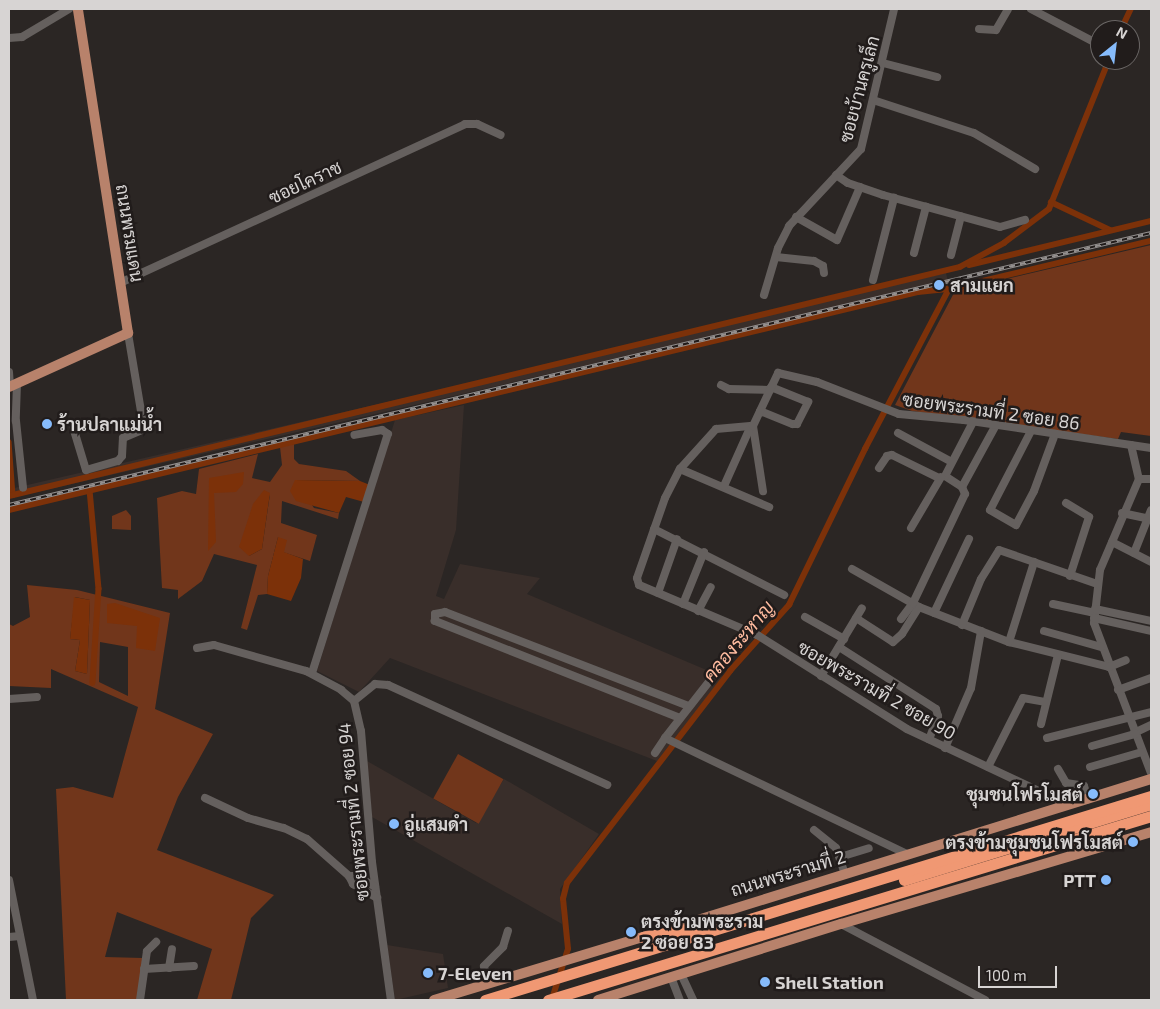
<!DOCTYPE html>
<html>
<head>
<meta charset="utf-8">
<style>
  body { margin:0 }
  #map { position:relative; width:1160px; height:1009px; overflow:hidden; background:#2b2624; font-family:"Exo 2",Sarabun,sans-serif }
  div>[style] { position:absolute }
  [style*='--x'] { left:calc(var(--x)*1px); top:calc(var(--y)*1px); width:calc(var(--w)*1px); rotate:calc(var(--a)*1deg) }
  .built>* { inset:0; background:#392e2a; transform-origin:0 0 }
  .green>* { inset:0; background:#71361b; transform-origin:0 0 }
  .water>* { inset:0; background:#7c3109 }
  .canal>* { height:5.5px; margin:-2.75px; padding:0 2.75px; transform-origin:2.75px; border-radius:2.75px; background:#7c3109 }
  .minor>* { height:8px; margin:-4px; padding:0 4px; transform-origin:4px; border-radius:4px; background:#65605e }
  .major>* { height:10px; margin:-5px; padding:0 5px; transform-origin:5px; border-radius:5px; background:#b8826b }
  .highway>* { height:11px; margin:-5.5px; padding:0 5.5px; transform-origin:5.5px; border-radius:5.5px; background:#f09873 }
  .rail>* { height:4px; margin-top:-2px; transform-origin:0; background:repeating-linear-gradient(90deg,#211c1b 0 5.5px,#94908f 0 11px); box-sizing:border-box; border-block:1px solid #94908f }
  .dots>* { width:14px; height:14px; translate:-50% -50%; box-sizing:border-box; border:2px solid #211c1b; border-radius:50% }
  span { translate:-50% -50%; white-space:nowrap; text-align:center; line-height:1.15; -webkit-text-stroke:5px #211c1b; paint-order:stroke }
  .street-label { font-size:18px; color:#d7d4d3 }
  .poi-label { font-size:18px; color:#d7d4d3; font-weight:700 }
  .left { translate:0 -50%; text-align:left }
  .right { translate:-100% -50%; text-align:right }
  .water-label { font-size:19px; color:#ffbca0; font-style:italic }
  .frame { position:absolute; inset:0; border:10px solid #d7d4d3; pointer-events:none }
  .north { position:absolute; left:1090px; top:20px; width:50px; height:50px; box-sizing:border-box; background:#211c1b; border:1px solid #6a6665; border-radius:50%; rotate:29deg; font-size:14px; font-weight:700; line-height:20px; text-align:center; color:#d7d4d3 }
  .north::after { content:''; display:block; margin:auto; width:18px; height:22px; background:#86bbfb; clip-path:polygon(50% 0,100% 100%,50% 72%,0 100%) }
  .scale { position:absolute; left:978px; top:966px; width:79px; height:22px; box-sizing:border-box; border:2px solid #d7d4d3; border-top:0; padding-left:6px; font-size:15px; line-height:18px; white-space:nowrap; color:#d7d4d3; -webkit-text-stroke:4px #211c1b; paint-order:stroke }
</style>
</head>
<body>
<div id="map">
  <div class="built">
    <div style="left:946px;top:273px;width:9px;height:964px;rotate:77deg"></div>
    <div style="clip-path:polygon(464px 405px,456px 530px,436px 596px,444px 599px,460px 564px,540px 578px,527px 594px,723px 677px,657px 761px,390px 658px,359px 692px,317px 671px,395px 420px)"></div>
    <div style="clip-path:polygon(367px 761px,476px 823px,504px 779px,599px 834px,560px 889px,562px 924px,372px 817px)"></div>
    <div style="clip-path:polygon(387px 945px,443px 954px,448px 988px,395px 1000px)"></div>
  </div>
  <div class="green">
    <div style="clip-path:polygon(1151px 245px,1151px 436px,1121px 432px,1118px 439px,912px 411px,895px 405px,955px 291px)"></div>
    <div style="clip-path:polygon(evenodd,294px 444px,294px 459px,299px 464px,346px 471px,360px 481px,295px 480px,314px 508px,339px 513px,338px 519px,282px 501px,281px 523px,317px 535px,310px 561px,283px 552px,278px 537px,268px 576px,267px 594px,258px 595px,247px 630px,241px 628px,257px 565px,214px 554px,202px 581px,178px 599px,178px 590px,162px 588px,157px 498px,182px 491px,196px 494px,199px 469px,258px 454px,252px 478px,270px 482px,282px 465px,280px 447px,294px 444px,270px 494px,262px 549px,249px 556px,270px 494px)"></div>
    <div style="clip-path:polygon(126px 510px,131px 516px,131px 530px,112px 529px,112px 516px)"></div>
    <div style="clip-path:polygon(evenodd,27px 585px,77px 590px,170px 613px,155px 709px,213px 734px,178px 797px,157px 850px,274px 895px,251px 918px,231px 1000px,197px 1000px,212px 949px,117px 912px,105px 957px,143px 958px,138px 1000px,66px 1000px,56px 789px,73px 787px,113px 798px,138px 707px,51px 669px,51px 688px,9px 686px,9px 624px,13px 626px,30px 617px,27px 585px,75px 597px,90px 600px,87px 674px,75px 671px,80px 640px,70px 639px,75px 597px,27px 585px,100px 642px,128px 647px,128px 696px,99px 682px,100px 642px)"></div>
    <div style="left:458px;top:754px;width:52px;height:51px;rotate:29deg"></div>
  </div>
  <div class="water">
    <div style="clip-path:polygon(244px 472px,243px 484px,236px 492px,214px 493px,216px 542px,208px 551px,209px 478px)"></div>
    <div style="clip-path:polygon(295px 480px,360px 481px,370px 485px,364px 502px,346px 497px,339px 513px,296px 501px,290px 491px)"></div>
    <div style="clip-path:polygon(264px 490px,270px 493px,262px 549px,249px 556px,239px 547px,253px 504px)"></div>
    <div style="clip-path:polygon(278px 537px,287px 540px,284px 552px,303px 559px,301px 578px,291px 601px,267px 594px,268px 576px)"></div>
    <div style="clip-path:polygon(74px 597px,90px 600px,87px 674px,75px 671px,80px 640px,70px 639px)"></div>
    <div style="clip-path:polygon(115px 603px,160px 618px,155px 651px,136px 648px,137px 626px,107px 623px,107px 604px)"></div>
  </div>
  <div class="canal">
    <div style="--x:1121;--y:30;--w:23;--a:-65"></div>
    <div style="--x:1051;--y:202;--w:65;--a:25.4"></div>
    <div style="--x:969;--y:265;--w:187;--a:-13.6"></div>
    <div style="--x:9;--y:442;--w:53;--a:85.7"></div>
    <div style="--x:90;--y:490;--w:99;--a:84.8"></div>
    <div style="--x:99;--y:589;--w:94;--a:93.7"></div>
    <div style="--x:9;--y:496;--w:978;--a:-13.54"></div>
    <div style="--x:960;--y:267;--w:50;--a:-28.6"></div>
    <div style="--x:1004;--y:243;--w:56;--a:-37.1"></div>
    <div style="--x:1049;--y:209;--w:161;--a:-68.1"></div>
    <div style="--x:9;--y:510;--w:935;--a:-13.49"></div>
    <div style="--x:918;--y:292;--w:31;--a:-6"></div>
    <div style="--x:949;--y:289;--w:208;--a:-13.4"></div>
    <div style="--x:552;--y:999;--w:52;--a:-72.3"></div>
    <div style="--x:568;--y:949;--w:50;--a:-95.7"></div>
    <div style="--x:563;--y:899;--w:16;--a:-76"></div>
    <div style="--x:567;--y:883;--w:267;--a:-52.4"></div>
    <div style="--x:730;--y:671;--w:89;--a:-48.2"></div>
    <div style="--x:789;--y:605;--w:174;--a:-64"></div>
    <div style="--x:865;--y:449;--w:181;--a:-62.3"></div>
  </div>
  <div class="minor">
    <div style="--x:1031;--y:9;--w:78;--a:27.6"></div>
    <div style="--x:979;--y:29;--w:17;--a:3"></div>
    <div style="--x:996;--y:30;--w:24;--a:-60"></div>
    <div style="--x:9;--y:38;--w:13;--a:-4"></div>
    <div style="--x:22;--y:37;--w:55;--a:-30.8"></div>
    <div style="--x:883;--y:63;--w:56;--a:14.5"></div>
    <div style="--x:873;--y:100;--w:106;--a:18.1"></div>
    <div style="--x:974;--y:133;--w:71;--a:30.5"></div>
    <div style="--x:836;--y:175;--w:14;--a:34"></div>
    <div style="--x:848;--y:183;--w:37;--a:19"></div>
    <div style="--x:883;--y:195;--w:121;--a:15.3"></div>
    <div style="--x:1000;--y:227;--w:26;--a:-16"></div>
    <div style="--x:796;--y:217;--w:47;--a:29.3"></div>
    <div style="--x:837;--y:240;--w:58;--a:-66.5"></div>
    <div style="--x:914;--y:253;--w:48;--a:-75.4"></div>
    <div style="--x:951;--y:255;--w:40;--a:-75.6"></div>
    <div style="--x:776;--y:257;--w:38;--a:6"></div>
    <div style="--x:814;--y:261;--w:10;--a:29"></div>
    <div style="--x:823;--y:266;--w:7;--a:82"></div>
    <div style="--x:873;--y:280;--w:85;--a:-75.6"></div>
    <div style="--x:122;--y:282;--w:378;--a:-24.7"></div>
    <div style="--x:465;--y:124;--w:12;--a:0"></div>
    <div style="--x:477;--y:124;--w:26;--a:25"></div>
    <div style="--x:764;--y:295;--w:49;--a:-73.4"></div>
    <div style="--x:778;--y:248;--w:25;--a:-63"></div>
    <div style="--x:789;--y:226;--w:105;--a:-46.9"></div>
    <div style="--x:861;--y:149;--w:144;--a:-76.7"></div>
    <div style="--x:9;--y:372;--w:14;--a:86"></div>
    <div style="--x:17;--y:383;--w:38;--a:92"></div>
    <div style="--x:16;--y:421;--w:67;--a:84"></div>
    <div style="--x:721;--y:385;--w:9;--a:27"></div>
    <div style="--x:729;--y:389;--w:41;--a:1.4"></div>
    <div style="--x:760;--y:411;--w:35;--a:22"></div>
    <div style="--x:793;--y:424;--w:4;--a:0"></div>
    <div style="--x:797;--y:424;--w:25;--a:-63"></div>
    <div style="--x:808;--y:402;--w:40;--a:-158"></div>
    <div style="--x:753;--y:426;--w:66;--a:81.3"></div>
    <div style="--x:73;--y:427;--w:45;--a:73.2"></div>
    <div style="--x:86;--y:470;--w:33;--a:-16"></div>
    <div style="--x:118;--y:461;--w:6;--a:-51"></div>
    <div style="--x:122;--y:456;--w:18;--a:-87"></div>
    <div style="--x:123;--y:438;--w:23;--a:-23"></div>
    <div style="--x:144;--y:429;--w:97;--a:-99.5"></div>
    <div style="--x:1031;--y:431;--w:89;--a:117.4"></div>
    <div style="--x:990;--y:510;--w:30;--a:30"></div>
    <div style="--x:1016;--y:525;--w:38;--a:-62"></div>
    <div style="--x:1034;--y:491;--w:61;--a:-69.8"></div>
    <div style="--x:898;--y:433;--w:59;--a:28.3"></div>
    <div style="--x:1131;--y:445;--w:35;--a:77"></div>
    <div style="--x:1139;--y:479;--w:99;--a:113.2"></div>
    <div style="--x:1100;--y:570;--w:53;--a:96.5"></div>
    <div style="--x:1094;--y:623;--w:160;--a:69.2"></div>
    <div style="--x:879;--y:468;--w:14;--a:-56"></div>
    <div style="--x:887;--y:456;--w:5;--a:-11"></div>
    <div style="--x:892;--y:455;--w:52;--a:26.1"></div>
    <div style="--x:680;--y:469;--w:97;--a:23.1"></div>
    <div style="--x:1139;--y:479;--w:12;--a:0"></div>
    <div style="--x:724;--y:486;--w:64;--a:-65.9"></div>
    <div style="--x:962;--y:487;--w:20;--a:-147"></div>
    <div style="--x:945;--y:476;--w:61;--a:-62.6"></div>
    <div style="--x:962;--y:487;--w:71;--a:-61.3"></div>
    <div style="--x:1066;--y:503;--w:27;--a:31"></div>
    <div style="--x:1089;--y:517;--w:62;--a:107.9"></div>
    <div style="--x:1122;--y:513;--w:30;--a:12"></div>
    <div style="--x:911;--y:528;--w:59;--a:-59.5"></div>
    <div style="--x:654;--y:529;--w:146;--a:26.9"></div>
    <div style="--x:1112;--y:542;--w:44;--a:27.1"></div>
    <div style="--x:1134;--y:553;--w:46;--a:-68.4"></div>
    <div style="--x:852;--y:569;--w:77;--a:29.6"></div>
    <div style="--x:919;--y:607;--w:97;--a:21.3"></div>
    <div style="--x:1009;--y:642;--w:103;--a:14"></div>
    <div style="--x:1109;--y:667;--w:18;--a:-22"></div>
    <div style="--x:658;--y:593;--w:57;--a:-70.6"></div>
    <div style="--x:683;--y:604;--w:56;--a:-68"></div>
    <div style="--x:1053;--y:604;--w:43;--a:12.1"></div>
    <div style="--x:1095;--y:609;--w:57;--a:12.1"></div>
    <div style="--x:698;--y:611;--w:27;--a:-62"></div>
    <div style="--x:934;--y:613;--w:82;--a:-64.7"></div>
    <div style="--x:805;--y:617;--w:45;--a:29.4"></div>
    <div style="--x:856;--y:618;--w:44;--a:33"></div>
    <div style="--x:893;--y:642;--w:12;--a:-42"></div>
    <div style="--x:902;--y:634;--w:32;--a:-58"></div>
    <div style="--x:1094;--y:618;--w:58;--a:12.8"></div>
    <div style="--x:901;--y:619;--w:20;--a:-53"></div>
    <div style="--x:913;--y:603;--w:121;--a:-64.5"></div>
    <div style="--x:965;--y:494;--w:8;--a:-113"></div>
    <div style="--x:962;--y:625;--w:50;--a:-67.6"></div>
    <div style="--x:981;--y:579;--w:34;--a:-58"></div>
    <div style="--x:999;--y:550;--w:104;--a:19.1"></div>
    <div style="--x:1044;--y:631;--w:59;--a:15.7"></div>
    <div style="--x:1009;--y:642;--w:84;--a:-72.6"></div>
    <div style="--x:839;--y:647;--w:115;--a:32.6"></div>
    <div style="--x:936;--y:709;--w:7;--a:74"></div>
    <div style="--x:938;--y:716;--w:25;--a:111"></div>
    <div style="--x:197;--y:648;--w:17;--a:-10"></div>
    <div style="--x:214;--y:645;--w:96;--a:15.8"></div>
    <div style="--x:306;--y:671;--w:40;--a:28"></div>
    <div style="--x:341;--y:690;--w:17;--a:40"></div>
    <div style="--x:354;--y:701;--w:31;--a:77"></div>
    <div style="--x:361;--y:731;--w:131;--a:85.2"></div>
    <div style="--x:372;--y:862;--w:139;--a:82.2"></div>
    <div style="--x:312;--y:673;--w:251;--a:-72.4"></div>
    <div style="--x:388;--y:434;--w:7;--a:-146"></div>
    <div style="--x:382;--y:430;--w:28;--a:170"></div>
    <div style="--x:715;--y:674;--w:81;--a:128"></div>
    <div style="--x:665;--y:738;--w:268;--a:25.6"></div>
    <div style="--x:821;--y:676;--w:79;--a:-58.9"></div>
    <div style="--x:1118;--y:690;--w:35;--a:-20"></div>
    <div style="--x:9;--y:699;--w:28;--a:-4"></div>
    <div style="--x:354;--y:701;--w:27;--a:-39"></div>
    <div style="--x:375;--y:684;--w:13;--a:4"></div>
    <div style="--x:388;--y:685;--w:241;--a:24.5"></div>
    <div style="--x:680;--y:718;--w:264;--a:-158.4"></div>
    <div style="--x:435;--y:621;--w:7;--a:-90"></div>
    <div style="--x:435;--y:614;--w:10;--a:-11"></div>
    <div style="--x:445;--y:612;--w:261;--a:21.1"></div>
    <div style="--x:1041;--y:724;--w:71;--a:-76.2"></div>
    <div style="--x:1134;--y:733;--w:19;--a:-25"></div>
    <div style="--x:1047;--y:738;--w:107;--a:-14"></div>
    <div style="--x:1092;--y:746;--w:45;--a:-15.6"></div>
    <div style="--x:945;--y:748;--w:65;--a:-66.6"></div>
    <div style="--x:971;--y:688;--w:58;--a:-80"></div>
    <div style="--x:655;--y:753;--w:18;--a:-56"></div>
    <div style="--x:988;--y:767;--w:77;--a:-63.1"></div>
    <div style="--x:1023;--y:698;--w:22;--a:10"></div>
    <div style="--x:1090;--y:767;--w:54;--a:-16.1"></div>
    <div style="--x:1058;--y:769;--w:16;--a:60"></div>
    <div style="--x:1066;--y:783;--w:18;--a:9"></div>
    <div style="--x:1084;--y:786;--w:14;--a:73"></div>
    <div style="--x:205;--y:798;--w:47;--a:24.9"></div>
    <div style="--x:248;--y:818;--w:37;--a:16"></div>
    <div style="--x:284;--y:828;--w:25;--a:26"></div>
    <div style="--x:307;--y:839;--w:56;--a:41.4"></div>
    <div style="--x:349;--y:876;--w:9;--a:63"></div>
    <div style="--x:353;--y:884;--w:28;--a:30"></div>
    <div style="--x:1063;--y:807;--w:7;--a:-117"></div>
    <div style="--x:1060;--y:801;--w:169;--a:-154.8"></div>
    <div style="--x:907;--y:729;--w:177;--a:-147.9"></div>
    <div style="--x:757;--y:635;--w:128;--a:-157"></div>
    <div style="--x:639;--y:585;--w:7;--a:-106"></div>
    <div style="--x:637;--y:578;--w:85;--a:-70.7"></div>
    <div style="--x:665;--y:498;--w:33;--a:-63"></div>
    <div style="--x:680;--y:469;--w:54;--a:-48"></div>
    <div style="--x:716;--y:429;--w:37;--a:-5"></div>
    <div style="--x:753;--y:426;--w:59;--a:-64.7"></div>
    <div style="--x:778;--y:373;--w:40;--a:13"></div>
    <div style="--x:817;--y:382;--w:88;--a:21.3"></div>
    <div style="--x:899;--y:414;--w:65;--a:5.3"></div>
    <div style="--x:964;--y:420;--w:189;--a:8.5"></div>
    <div style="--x:814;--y:830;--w:28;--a:39"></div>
    <div style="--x:836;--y:848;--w:28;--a:71"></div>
    <div style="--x:840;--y:857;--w:30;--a:-17"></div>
    <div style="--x:349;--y:876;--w:8;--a:0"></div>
    <div style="--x:357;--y:876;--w:21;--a:31"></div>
    <div style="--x:9;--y:880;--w:122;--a:78.7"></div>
    <div style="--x:841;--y:924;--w:163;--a:27.8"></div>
    <div style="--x:9;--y:937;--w:11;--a:-5"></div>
    <div style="--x:169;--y:968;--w:19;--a:-81"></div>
    <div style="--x:144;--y:969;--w:50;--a:-3.4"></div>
    <div style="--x:681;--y:974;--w:29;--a:65"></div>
    <div style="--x:671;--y:977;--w:25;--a:69"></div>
    <div style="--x:488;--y:984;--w:18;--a:-103"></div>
    <div style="--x:484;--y:966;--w:27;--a:-45"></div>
    <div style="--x:503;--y:947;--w:17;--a:-73"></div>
    <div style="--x:140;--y:1000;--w:49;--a:-81.9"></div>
    <div style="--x:147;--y:951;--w:13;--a:-45"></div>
  </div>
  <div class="major">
    <div style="--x:9;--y:387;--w:131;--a:-24.4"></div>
    <div style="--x:128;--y:333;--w:328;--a:-98.8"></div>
    <div style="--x:672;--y:928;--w:502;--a:-17.28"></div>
    <div style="--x:434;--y:1000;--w:225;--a:-16.8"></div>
    <div style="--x:598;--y:1000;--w:255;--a:-17.4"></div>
    <div style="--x:841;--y:924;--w:323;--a:-16.5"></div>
  </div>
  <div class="highway">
    <div style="--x:904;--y:880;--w:258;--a:-17.1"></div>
    <div style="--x:643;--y:937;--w:63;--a:-10.1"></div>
    <div style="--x:485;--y:1000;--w:697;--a:-17.03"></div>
    <div style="--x:548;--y:1000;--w:630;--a:-16.97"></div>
  </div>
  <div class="rail">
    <div style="--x:9;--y:505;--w:1174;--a:-13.4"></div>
  </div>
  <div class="dots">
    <div style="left:939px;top:285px;background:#86bbfb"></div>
    <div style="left:47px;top:424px;background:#86bbfb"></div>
    <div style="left:1093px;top:794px;background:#86bbfb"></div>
    <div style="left:394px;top:824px;background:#86bbfb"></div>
    <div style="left:1133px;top:842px;background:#86bbfb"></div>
    <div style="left:1106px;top:880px;background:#86bbfb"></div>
    <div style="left:631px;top:932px;background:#86bbfb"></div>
    <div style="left:428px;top:973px;background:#86bbfb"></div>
    <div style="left:765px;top:982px;background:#86bbfb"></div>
  </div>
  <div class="street-label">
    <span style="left:859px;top:89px;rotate:-75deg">ซอยบ้านครูเล็ก</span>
    <span style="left:305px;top:182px;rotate:-25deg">ซอยโคราช</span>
    <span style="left:130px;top:233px;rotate:81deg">ถนนพรมแดน</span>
    <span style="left:991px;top:411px;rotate:8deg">ซอยพระรามที่ 2 ซอย 86</span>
    <span style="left:877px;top:690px;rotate:30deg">ซอยพระรามที่ 2 ซอย 90</span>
    <span style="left:353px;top:812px;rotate:-96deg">ซอยพระรามที่ 2 ซอย 94</span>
    <span style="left:788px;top:873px;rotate:-17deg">ถนนพระรามที่ 2</span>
  </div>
  <div class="poi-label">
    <span class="left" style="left:950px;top:285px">สามแยก</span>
    <span class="left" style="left:57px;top:424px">ร้านปลาแม่น้ำ</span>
    <span class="right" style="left:1083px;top:794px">ชุมชนโฟรโมสต์</span>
    <span class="left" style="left:404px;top:824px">อู่แสมดำ</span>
    <span class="right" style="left:1123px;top:842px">ตรงข้ามชุมชนโฟรโมสต์</span>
    <span class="right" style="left:1096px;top:880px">PTT</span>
    <span class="left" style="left:641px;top:932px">ตรงข้ามพระราม<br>2 ซอย 83</span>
    <span class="left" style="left:438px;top:973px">7-Eleven</span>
    <span class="left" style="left:775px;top:982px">Shell Station</span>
  </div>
  <div class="water-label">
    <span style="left:738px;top:641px;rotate:-50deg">คลองระหาญ</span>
  </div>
  <div class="frame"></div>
  <div class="north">N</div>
  <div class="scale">100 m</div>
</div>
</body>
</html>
